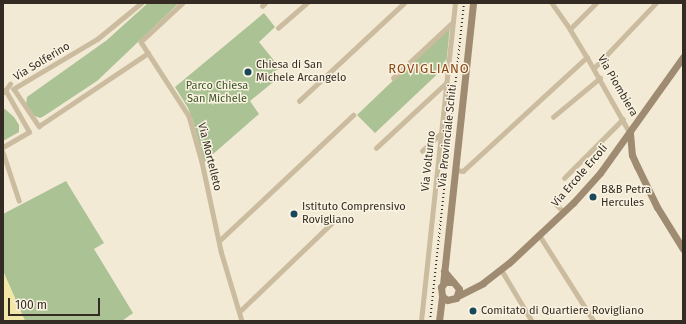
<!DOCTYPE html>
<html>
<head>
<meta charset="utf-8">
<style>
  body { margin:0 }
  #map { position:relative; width:686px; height:324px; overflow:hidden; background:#f3ead5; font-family:"Fira Sans",sans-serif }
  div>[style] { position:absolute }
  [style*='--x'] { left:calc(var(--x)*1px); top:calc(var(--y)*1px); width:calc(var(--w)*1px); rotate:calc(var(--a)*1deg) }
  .green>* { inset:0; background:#aac294 }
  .sand>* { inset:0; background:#f2e7a7 }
  .street>* { height:4.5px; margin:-2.25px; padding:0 2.25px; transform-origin:2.25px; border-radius:2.25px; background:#cbbca0 }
  .secondary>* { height:7px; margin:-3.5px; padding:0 3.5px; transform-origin:3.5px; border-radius:3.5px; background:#9f8b71 }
  .rail>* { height:2px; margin-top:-1px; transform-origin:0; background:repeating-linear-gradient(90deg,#342c24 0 1px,transparent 0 4px) }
  .dots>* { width:11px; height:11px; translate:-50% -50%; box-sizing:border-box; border:2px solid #faf3e1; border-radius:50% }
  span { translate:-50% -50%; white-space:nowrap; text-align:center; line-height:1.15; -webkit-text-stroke:3px #faf3e1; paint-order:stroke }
  .street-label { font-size:11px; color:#342c24 }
  .poi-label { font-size:11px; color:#342c24 }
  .left { translate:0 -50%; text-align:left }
  .park-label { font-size:11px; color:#3a5526 }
  .quarter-label { font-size:13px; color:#8a4816; letter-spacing:1px }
  .frame { position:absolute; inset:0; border:4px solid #342c24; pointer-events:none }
  .scale { position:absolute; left:8px; top:298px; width:92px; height:18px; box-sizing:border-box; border:2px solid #342c24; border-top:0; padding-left:5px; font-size:12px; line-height:14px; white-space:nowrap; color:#342c24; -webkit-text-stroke:3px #faf3e1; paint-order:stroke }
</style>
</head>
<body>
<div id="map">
  <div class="green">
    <div style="clip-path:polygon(148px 3px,179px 3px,97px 81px,44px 116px,40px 118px,35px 116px,26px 104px,27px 97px,107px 40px)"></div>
    <div style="clip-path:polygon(264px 13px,275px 27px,259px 42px,280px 68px,272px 73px,277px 79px,250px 101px,259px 114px,204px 162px,193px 121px,188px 108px,175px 87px)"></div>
    <div style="clip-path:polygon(450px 26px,446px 66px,375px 133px,357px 115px)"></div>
    <div style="clip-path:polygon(3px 109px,5px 109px,14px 117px,19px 125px,19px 132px,3px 141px)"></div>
    <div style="clip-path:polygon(66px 181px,104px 243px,94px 249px,133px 313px,122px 321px,25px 321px,3px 271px,3px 214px)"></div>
  </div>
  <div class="sand">
    <div style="clip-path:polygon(3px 271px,25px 321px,3px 321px)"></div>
  </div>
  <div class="street">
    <div style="--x:142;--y:3;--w:57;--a:140.7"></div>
    <div style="--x:98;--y:39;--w:98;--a:149.2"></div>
    <div style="--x:14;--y:89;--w:45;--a:56"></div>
    <div style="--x:39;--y:126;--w:131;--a:-33.8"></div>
    <div style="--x:183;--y:3;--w:57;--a:137.1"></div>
    <div style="--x:141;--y:42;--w:88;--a:57"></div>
    <div style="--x:189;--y:116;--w:48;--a:74.2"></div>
    <div style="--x:202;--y:162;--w:91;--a:77.9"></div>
    <div style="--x:221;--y:251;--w:73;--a:73.3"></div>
    <div style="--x:552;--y:3;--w:32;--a:55"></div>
    <div style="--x:570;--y:29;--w:33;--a:59"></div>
    <div style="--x:587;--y:57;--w:87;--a:60.5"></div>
    <div style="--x:262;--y:6;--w:4;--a:-45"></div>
    <div style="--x:278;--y:28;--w:38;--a:-41"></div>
    <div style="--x:570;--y:29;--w:37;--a:-45"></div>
    <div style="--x:594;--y:68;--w:90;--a:-46.4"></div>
    <div style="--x:393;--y:78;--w:82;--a:-43"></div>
    <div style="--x:4;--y:92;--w:10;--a:-53"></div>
    <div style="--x:299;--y:101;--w:144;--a:-43"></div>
    <div style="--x:553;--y:117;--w:61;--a:-39.7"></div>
    <div style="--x:3;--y:147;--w:30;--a:-30"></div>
    <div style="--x:29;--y:132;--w:48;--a:-119.7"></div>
    <div style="--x:376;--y:148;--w:96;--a:-42.9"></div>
    <div style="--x:422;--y:151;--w:26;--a:-43"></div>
    <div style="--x:3;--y:152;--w:51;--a:71.6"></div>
    <div style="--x:455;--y:170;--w:8;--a:7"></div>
    <div style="--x:463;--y:171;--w:168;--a:-42.6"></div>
    <div style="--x:564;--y:178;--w:83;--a:-45"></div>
    <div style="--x:556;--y:204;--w:11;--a:45"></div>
    <div style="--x:540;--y:236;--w:101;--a:57.6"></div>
    <div style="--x:219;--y:241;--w:184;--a:-43.2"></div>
    <div style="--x:501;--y:269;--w:61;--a:59.2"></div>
    <div style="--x:239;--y:312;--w:130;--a:-43.8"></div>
    <div style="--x:421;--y:321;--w:320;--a:-83.9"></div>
  </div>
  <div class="secondary">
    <div style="--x:630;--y:133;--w:22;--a:85"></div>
    <div style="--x:632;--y:155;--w:12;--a:66"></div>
    <div style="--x:637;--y:166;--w:46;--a:64"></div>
    <div style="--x:657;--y:207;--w:49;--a:58.2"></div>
    <div style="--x:444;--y:271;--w:23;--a:50"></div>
    <div style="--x:459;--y:289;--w:9;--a:108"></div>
    <div style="--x:456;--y:298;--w:9;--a:167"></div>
    <div style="--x:447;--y:300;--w:6;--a:-141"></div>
    <div style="--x:442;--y:296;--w:9;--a:-96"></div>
    <div style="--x:441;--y:287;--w:6;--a:-51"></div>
    <div style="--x:445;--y:282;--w:8;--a:0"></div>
    <div style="--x:443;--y:284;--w:283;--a:-83.9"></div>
    <div style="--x:458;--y:296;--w:28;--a:-27"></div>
    <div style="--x:483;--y:283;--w:33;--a:-38"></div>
    <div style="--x:509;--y:263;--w:88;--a:-43.2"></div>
    <div style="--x:573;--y:203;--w:40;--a:-48"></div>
    <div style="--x:600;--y:173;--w:143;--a:-54.4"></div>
    <div style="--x:439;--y:321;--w:25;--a:-83"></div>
  </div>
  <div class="rail">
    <div style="--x:430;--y:321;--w:320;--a:-83.9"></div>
  </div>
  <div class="dots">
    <div style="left:248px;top:72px;background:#164859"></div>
    <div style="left:593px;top:197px;background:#164859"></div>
    <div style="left:294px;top:214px;background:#164859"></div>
    <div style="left:473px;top:311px;background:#164859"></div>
  </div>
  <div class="street-label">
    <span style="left:42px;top:62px;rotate:-31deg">Via Solferino</span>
    <span style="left:617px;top:86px;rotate:60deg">Via Piombiera</span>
    <span style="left:448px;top:136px;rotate:-84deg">Via Provinciale Schiti</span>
    <span style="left:209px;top:157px;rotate:76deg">Via Mortelleto</span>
    <span style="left:429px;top:161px;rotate:-84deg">Via Volturno</span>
    <span style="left:580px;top:176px;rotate:-49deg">Via Ercole Ercoli</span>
  </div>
  <div class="poi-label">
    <span class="left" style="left:256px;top:72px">Chiesa di San<br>Michele Arcangelo</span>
    <span class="left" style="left:601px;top:197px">B&amp;B Petra<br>Hercules</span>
    <span class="left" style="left:302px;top:214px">Istituto Comprensivo<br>Rovigliano</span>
    <span class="left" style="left:481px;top:311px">Comitato di Quartiere Rovigliano</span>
  </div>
  <div class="park-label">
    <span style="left:217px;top:93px">Parco Chiesa<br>San Michele</span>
  </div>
  <div class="quarter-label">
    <span style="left:429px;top:69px">ROVIGLIANO</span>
  </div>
  <div class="frame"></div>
  <div class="scale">100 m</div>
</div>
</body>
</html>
